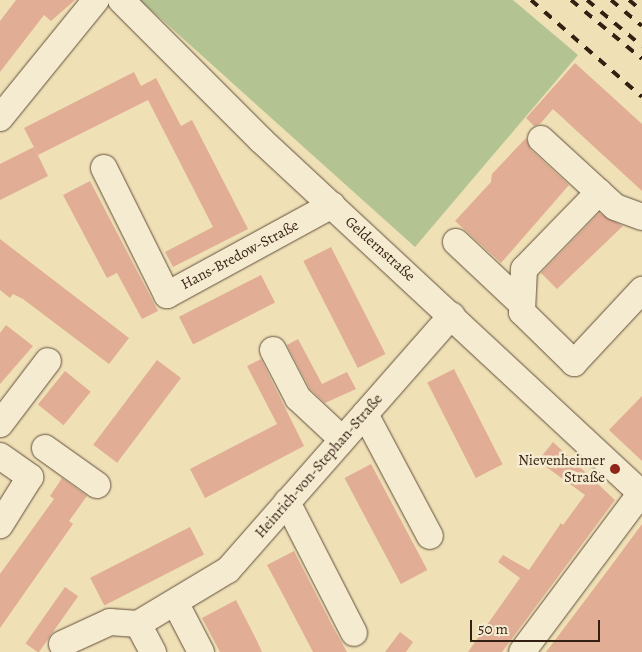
<!DOCTYPE html>
<html>
<head>
<meta charset="utf-8">
<style>
  body { margin:0 }
  #map { position:relative; width:642px; height:652px; overflow:hidden; background:#efe0b6; font-family:Alegreya,serif }
  div>[style] { position:absolute }
  [style*='--x'] { left:calc(var(--x)*1px); top:calc(var(--y)*1px); width:calc(var(--w)*1px); rotate:calc(var(--a)*1deg) }
  .green>* { inset:0; background:#b4c392 }
  .building>* { inset:0; background:#e2ad95; transform-origin:0 0 }
  .roads { filter:drop-shadow(0 0 1px #634f3c) drop-shadow(0 0 1px #634f3c) }
  .minor>* { height:26px; margin:-13px; padding:0 13px; transform-origin:13px; border-radius:13px; background:#f5ebd0 }
  .rail>* { height:4px; margin-top:-2px; transform-origin:0; background:repeating-linear-gradient(90deg,#341f13 0 9px,transparent 0 18px) }
  .dots>* { width:14px; height:14px; translate:-50% -50%; box-sizing:border-box; border:2px solid #f5ebd0; border-radius:50% }
  span { translate:-50% -50%; white-space:nowrap; text-align:center; line-height:1.15; -webkit-text-stroke:5px #f5ebd0; paint-order:stroke }
  .street-label { font-size:15px; color:#341f13 }
  .poi-label { font-size:15px; color:#341f13 }
  .right { translate:-100% -50%; text-align:right }
  .scale { position:absolute; left:470px; top:620px; width:130px; height:22px; box-sizing:border-box; border:2px solid #341f13; border-top:0; padding-left:6px; font-size:15px; line-height:18px; white-space:nowrap; color:#341f13; -webkit-text-stroke:4px #f5ebd0; paint-order:stroke }
</style>
</head>
<body>
<div id="map">
  <div class="green">
    <div style="clip-path:polygon(140px 0,513px 0,578px 55px,415px 247px)"></div>
  </div>
  <div class="building">
    <div style="clip-path:polygon(16px 0,75px 0,51px 21px,44px 15px,0 72px,0 21px)"></div>
    <div style="clip-path:polygon(575px 63px,642px 124px,642px 191px,553px 109px,540px 124px,534px 126px,526px 118px)"></div>
    <div style="clip-path:polygon(134px 72px,141px 86px,156px 78px,181px 126px,192px 120px,248px 229px,173px 267px,165px 252px,213px 227px,148px 100px,38px 155px,24px 128px)"></div>
    <div style="clip-path:polygon(526px 138px,531px 150px,569px 185px,501px 263px,455px 221px,491px 182px,492px 174px)"></div>
    <div style="clip-path:polygon(34px 147px,48px 176px,0 200px,0 164px)"></div>
    <div style="clip-path:polygon(90px 181px,158px 311px,142px 319px,117px 273px,107px 278px,63px 195px)"></div>
    <div style="clip-path:polygon(599px 213px,623px 226px,557px 289px,541px 273px)"></div>
    <div style="clip-path:polygon(0 239px,129px 338px,109px 364px,23px 299px,13px 294px,10px 298px,0 290px)"></div>
    <div style="left:331px;top:247px;width:120px;height:31px;rotate:63deg"></div>
    <div style="left:261px;top:275px;width:31px;height:92px;rotate:63deg"></div>
    <div style="clip-path:polygon(6px 325px,33px 346px,0 384px,0 333px)"></div>
    <div style="clip-path:polygon(298px 339px,322px 384px,347px 372px,356px 389px,325px 403px,310px 389px,287px 345px)"></div>
    <div style="clip-path:polygon(261px 359px,304px 446px,205px 498px,190px 469px,277px 424px,247px 366px)"></div>
    <div style="left:157px;top:360px;width:30px;height:106px;rotate:37deg"></div>
    <div style="left:454px;top:369px;width:107px;height:30px;rotate:63deg"></div>
    <div style="left:65px;top:371px;width:33px;height:43px;rotate:39deg"></div>
    <div style="clip-path:polygon(642px 396px,642px 461px,609px 430px)"></div>
    <div style="clip-path:polygon(553px 442px,615px 500px,502px 652px,468px 652px,520px 578px,498px 562px,503px 555px,529px 570px,561px 523px,563px 525px,585px 495px,538px 461px)"></div>
    <div style="left:371px;top:464px;width:120px;height:30px;rotate:62deg"></div>
    <div style="clip-path:polygon(62px 478px,87px 496px,69px 521px,73px 524px,0 628px,0 574px,54px 499px,50px 496px)"></div>
    <div style="clip-path:polygon(642px 524px,642px 652px,546px 652px,611px 566px)"></div>
    <div style="left:190px;top:527px;width:31px;height:112px;rotate:63deg"></div>
    <div style="clip-path:polygon(294px 551px,333px 627px,347px 652px,313px 652px,281px 591px,267px 565px)"></div>
    <div style="left:65px;top:587px;width:16px;height:69px;rotate:35deg"></div>
    <div style="clip-path:polygon(236px 600px,257px 641px,262px 652px,220px 652px,202px 618px)"></div>
    <div style="clip-path:polygon(400px 632px,413px 642px,406px 652px,385px 652px)"></div>
  </div>
  <div class="roads">
    <div class="minor">
      <div style="--x:121;--y:0;--w:198;--a:45"></div>
      <div style="--x:261;--y:140;--w:520;--a:42.9"></div>
      <div style="--x:0;--y:118;--w:152;--a:-50.9"></div>
      <div style="--x:541;--y:139;--w:100;--a:42.6"></div>
      <div style="--x:615;--y:207;--w:29;--a:20"></div>
      <div style="--x:104;--y:168;--w:142;--a:63.6"></div>
      <div style="--x:167;--y:295;--w:188;--a:-28.6"></div>
      <div style="--x:599;--y:192;--w:107;--a:134.2"></div>
      <div style="--x:524;--y:269;--w:43;--a:92.7"></div>
      <div style="--x:522;--y:312;--w:73;--a:44.4"></div>
      <div style="--x:574;--y:363;--w:100;--a:-47"></div>
      <div style="--x:456;--y:242;--w:89;--a:43.2"></div>
      <div style="--x:273;--y:350;--w:54;--a:62.5"></div>
      <div style="--x:298;--y:398;--w:60;--a:43"></div>
      <div style="--x:365;--y:414;--w:138;--a:62"></div>
      <div style="--x:0;--y:424;--w:79;--a:-52.7"></div>
      <div style="--x:45;--y:448;--w:64;--a:35.4"></div>
      <div style="--x:0;--y:456;--w:37;--a:35"></div>
      <div style="--x:30;--y:477;--w:57;--a:122"></div>
      <div style="--x:287;--y:502;--w:147;--a:62.9"></div>
      <div style="--x:176;--y:604;--w:54;--a:62.5"></div>
      <div style="--x:62;--y:644;--w:53;--a:-24.6"></div>
      <div style="--x:110;--y:622;--w:28;--a:4"></div>
      <div style="--x:153;--y:652;--w:32;--a:-118"></div>
      <div style="--x:138;--y:624;--w:105;--a:-31"></div>
      <div style="--x:228;--y:570;--w:339;--a:-48.7"></div>
      <div style="--x:522;--y:652;--w:199;--a:-53.2"></div>
    </div>
  </div>
  <div class="rail">
    <div style="--x:531;--y:0;--w:147;--a:41.1"></div>
    <div style="--x:571;--y:0;--w:92;--a:39.7"></div>
    <div style="--x:587;--y:0;--w:72;--a:39.9"></div>
    <div style="--x:611;--y:0;--w:40;--a:40"></div>
    <div style="--x:629;--y:0;--w:17;--a:40"></div>
  </div>
  <div class="dots">
    <div style="left:615px;top:469px;background:#8f2418"></div>
  </div>
  <div class="street-label">
    <span style="left:380px;top:249px;rotate:42deg">Geldernstraße</span>
    <span style="left:240px;top:255px;rotate:-28deg">Hans-Bredow-Straße</span>
    <span style="left:319px;top:466px;rotate:-49deg">Heinrich-von-Stephan-Straße</span>
  </div>
  <div class="poi-label">
    <span class="right" style="left:605px;top:469px">Nievenheimer<br>Straße</span>
  </div>
  <div class="scale">50 m</div>
</div>
</body>
</html>
